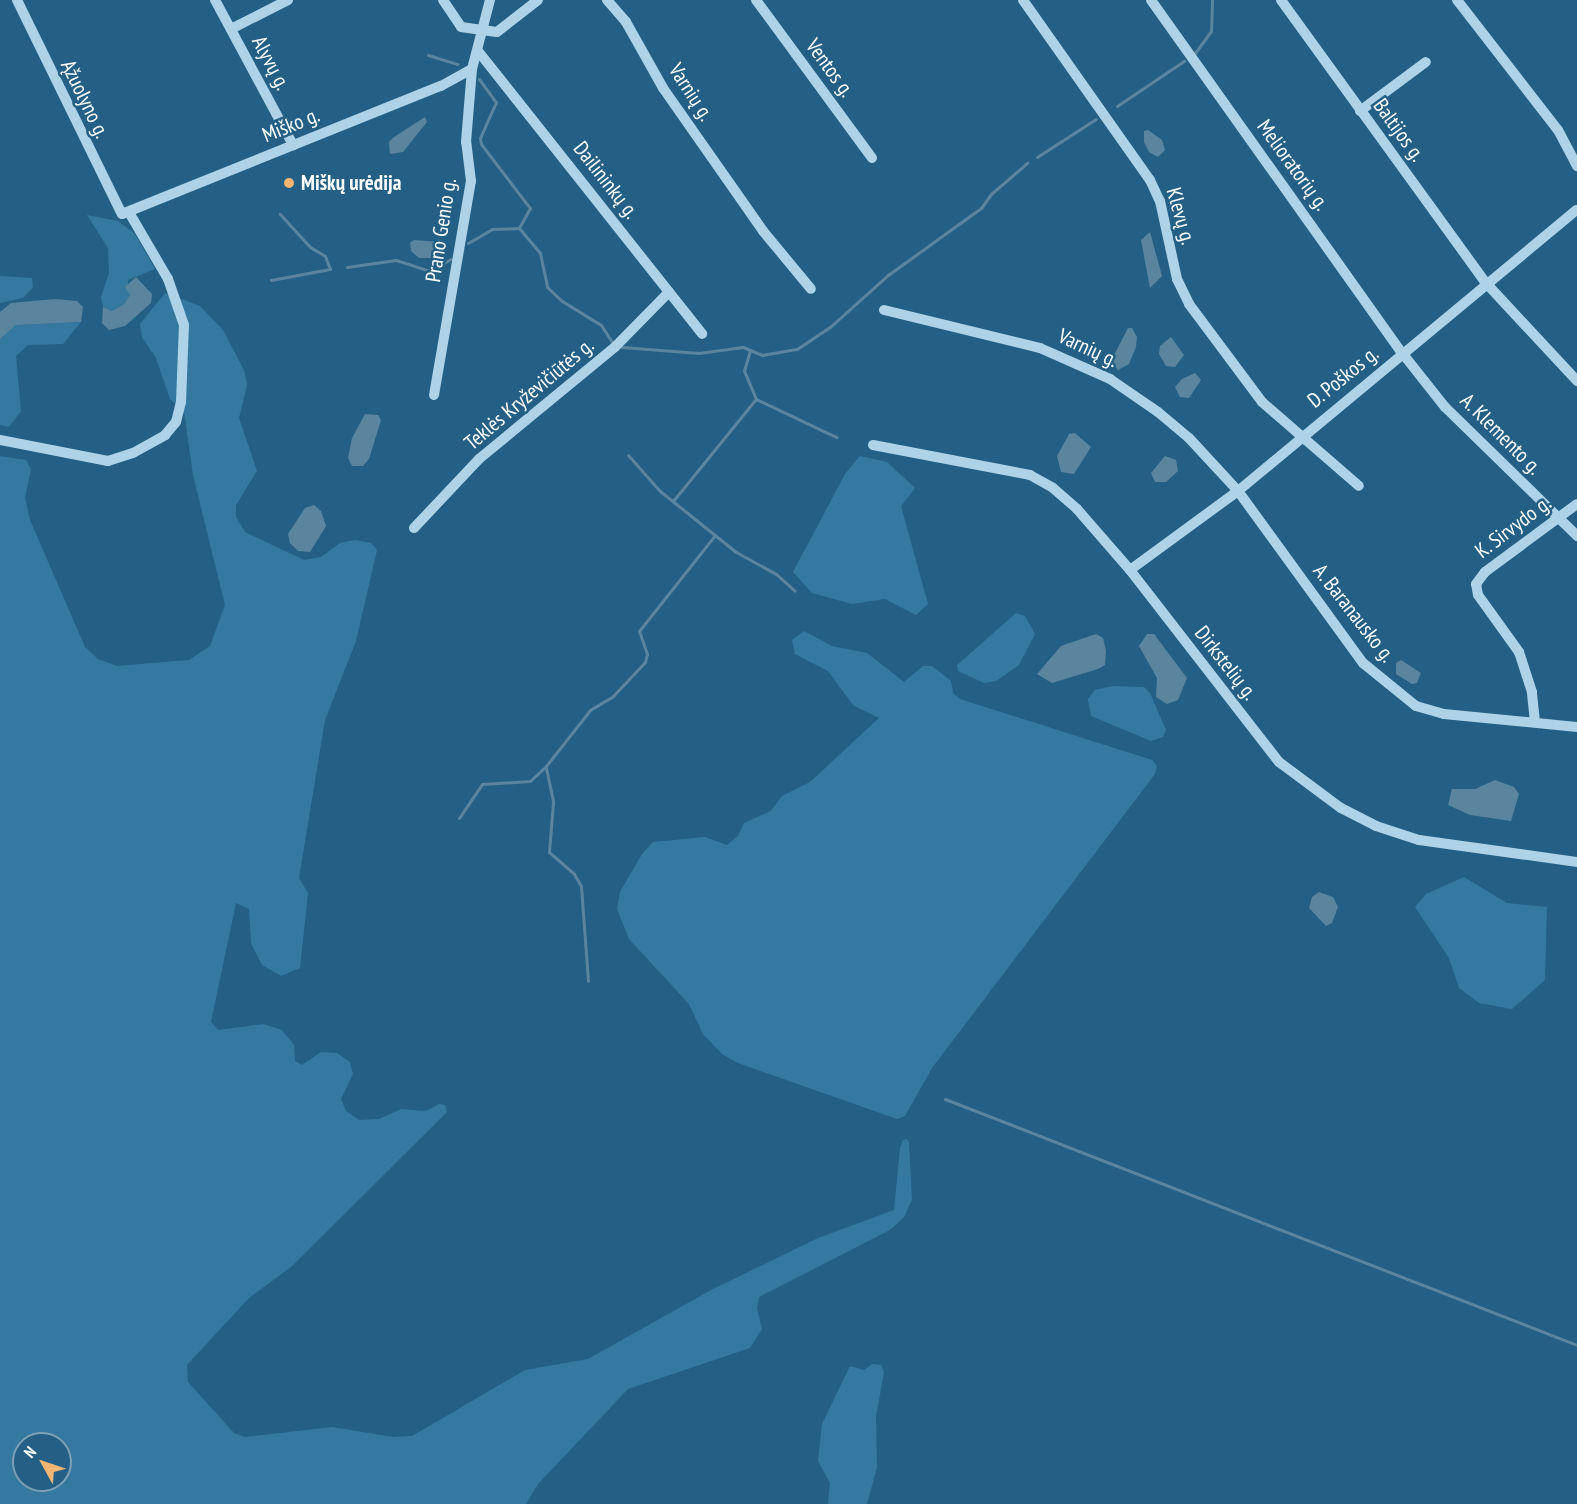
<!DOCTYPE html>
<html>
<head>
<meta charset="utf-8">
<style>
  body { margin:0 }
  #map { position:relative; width:1577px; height:1504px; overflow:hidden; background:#246085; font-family:"PT Sans Narrow",sans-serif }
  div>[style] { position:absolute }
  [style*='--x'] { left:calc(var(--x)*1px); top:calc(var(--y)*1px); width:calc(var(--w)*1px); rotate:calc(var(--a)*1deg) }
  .green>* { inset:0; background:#3579a1 }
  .water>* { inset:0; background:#5b859e }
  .stream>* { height:3px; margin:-1.5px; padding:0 1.5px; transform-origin:1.5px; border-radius:1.5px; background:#5b859e }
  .minor>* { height:10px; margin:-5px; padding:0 5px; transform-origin:5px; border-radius:5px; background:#aed3e8 }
  .dots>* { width:16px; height:16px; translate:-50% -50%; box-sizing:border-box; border:3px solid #246085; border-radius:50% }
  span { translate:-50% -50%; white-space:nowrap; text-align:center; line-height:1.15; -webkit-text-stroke:5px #246085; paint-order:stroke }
  .street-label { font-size:21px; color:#fff }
  .poi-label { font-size:21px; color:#fff; font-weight:700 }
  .left { translate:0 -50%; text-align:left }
  .north { position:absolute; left:12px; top:1432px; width:60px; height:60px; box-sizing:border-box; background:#246085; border:2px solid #7ca0b6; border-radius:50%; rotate:310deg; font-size:16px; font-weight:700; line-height:24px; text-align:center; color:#fff }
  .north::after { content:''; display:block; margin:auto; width:21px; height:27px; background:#f3b672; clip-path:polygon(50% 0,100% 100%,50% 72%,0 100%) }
</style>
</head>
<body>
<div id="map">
  <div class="green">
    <div style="clip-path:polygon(87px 215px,118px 221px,135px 234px,155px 269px,128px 280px,130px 295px,124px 304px,112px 311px,103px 307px,101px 297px,109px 273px,108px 248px)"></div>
    <div style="clip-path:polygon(0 276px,32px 278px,33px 287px,23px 298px,0 303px)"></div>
    <div style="clip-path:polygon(evenodd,165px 293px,200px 306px,223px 330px,244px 370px,247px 385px,239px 418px,257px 471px,236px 505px,236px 517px,245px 532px,304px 560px,321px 557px,340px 543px,355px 540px,371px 543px,377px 550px,356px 641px,325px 720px,299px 878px,308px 893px,300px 968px,281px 976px,262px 965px,251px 943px,249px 909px,236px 903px,211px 1022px,218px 1030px,263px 1024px,282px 1030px,294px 1045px,295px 1061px,302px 1065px,321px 1052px,337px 1053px,350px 1062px,353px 1074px,341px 1099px,346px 1111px,359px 1120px,379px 1119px,401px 1109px,426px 1111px,439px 1104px,445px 1105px,447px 1112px,291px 1267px,249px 1298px,187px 1365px,188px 1382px,234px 1433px,245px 1437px,332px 1427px,393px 1437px,412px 1436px,525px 1370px,588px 1359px,711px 1290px,818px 1238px,894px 1210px,900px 1148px,903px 1140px,907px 1139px,909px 1143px,912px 1200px,904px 1217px,890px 1230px,759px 1297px,757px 1308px,762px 1329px,750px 1348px,628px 1389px,538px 1484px,526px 1504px,0 1504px,0 456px,26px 460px,31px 469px,25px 498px,30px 520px,85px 647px,98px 659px,117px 666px,189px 660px,210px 646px,225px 605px,193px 475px,184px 411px,170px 399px,156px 358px,142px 337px,140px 324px,165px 293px,24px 1444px,60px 1444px,60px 1480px,24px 1480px,24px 1444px)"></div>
    <div style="clip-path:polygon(81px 322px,63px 344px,28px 345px,16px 356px,21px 411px,9px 427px,0 425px,0 339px,16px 325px)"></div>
    <div style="clip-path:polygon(860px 456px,887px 462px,915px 488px,901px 506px,928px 604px,916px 615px,885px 599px,852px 604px,812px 593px,793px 572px,845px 474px)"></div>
    <div style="clip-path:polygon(1016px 613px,1025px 616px,1035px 634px,1019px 665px,996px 681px,984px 683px,958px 671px,957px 665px)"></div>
    <div style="clip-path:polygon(804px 631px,832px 646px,867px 653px,904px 682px,923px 666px,932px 666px,951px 681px,953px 693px,960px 699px,1152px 760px,1157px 766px,1155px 774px,932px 1068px,905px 1116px,897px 1119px,738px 1063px,722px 1054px,703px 1034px,689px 1004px,629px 939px,617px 909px,620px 892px,642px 854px,653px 842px,705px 837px,727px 845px,738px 836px,744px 823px,771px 811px,782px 796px,810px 782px,879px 718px,853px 705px,828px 671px,795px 654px,792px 640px)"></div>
    <div style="clip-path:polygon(1112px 686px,1144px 687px,1150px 693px,1166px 730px,1163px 737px,1151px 741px,1091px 716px,1088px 699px,1095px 690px)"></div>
    <div style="clip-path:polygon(1464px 877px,1507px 903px,1547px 907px,1545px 980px,1512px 1009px,1479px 1003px,1459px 988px,1449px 958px,1415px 907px,1426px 894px)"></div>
    <div style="clip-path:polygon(872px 1364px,881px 1365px,884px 1372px,876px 1417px,877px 1467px,867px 1504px,828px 1504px,830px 1483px,818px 1461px,822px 1424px,850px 1366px,864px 1370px)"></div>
  </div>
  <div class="water">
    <div style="clip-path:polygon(425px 117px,427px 122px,403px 152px,390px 154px,389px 142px,394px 137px)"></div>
    <div style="clip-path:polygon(1148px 130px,1162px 140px,1165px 150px,1158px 157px,1149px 152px,1144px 142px,1144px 131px)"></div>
    <div style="clip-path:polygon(1150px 232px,1162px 276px,1150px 288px,1141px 240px)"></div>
    <div style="clip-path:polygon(414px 240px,440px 242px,446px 244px,445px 252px,439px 258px,419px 258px,411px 251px,410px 243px)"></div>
    <div style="clip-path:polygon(136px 277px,152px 294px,151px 303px,125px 326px,109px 330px,102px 323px,103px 307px,112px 311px,124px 304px,130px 295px,125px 287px)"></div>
    <div style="clip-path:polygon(55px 299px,77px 301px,83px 307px,81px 322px,16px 325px,0 339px,0 312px,11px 303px)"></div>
    <div style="clip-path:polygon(1128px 328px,1132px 328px,1137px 337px,1136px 347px,1129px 364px,1118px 370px,1111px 361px)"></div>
    <div style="clip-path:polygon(1171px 337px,1184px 355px,1175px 367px,1166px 366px,1159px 354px,1160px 346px)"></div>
    <div style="clip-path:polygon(1195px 373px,1201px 380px,1189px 398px,1180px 397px,1175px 387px,1182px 379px)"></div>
    <div style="clip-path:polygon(365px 414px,378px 415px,381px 420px,369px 459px,363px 466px,352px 466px,348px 458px,352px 438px)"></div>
    <div style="clip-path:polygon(1075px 433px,1091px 447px,1074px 474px,1061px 472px,1057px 456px,1069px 434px)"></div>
    <div style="clip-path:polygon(1165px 456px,1176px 460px,1178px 471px,1166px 482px,1155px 482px,1151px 473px)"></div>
    <div style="clip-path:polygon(314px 505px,321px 511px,326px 526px,310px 552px,298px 551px,290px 543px,288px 534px,305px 508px)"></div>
    <div style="clip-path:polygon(1096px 634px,1103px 638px,1106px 651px,1105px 665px,1098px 669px,1052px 683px,1037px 674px,1061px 646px)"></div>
    <div style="clip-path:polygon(1147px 634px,1154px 634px,1187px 678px,1178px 700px,1167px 704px,1156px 697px,1157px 678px,1139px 646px)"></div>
    <div style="clip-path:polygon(1401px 660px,1421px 673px,1417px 683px,1412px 684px,1396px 674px,1396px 663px)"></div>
    <div style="clip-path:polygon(1495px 780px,1514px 787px,1519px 794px,1511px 821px,1470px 815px,1448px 805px,1452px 789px,1475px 789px)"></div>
    <div style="clip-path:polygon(1319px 892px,1333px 897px,1338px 907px,1332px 923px,1326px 926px,1309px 908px,1312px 897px)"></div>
  </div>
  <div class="stream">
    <div style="--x:1195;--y:53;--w:27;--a:-54"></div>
    <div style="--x:1211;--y:31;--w:31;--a:-88"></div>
    <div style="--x:428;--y:55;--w:31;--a:17"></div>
    <div style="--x:479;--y:79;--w:29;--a:54"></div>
    <div style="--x:496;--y:102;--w:39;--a:114"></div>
    <div style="--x:480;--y:138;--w:6;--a:81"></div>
    <div style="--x:481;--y:144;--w:81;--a:52.6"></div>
    <div style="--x:530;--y:208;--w:23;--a:119"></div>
    <div style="--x:1117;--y:106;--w:81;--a:-33.9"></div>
    <div style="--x:1037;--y:157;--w:70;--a:-32.8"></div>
    <div style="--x:468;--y:243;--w:28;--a:-30"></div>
    <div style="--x:492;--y:229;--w:27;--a:-2"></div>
    <div style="--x:519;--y:228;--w:33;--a:50"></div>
    <div style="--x:540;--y:253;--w:35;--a:78"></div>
    <div style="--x:547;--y:287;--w:21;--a:43"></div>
    <div style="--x:562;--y:301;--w:46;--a:31.6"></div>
    <div style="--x:601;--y:325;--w:20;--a:57"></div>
    <div style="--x:347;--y:267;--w:49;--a:-8.1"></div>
    <div style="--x:396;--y:260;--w:36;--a:18"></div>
    <div style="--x:430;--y:271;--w:24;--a:-30"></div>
    <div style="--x:271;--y:280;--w:60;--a:-10.6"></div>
    <div style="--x:330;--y:269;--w:14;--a:-111"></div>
    <div style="--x:325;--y:256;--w:17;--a:-149"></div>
    <div style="--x:310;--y:247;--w:45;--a:-132.3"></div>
    <div style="--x:622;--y:347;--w:77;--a:4.5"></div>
    <div style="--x:699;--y:353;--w:44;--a:-7.8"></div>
    <div style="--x:743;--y:347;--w:21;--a:23"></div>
    <div style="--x:762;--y:355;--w:36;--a:-10"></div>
    <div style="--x:797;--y:349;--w:40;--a:-34"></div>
    <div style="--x:830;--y:327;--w:78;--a:-41.9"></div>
    <div style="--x:888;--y:275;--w:115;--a:-35.8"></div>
    <div style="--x:981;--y:208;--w:17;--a:-54"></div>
    <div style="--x:991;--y:194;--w:48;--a:-40.7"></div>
    <div style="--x:756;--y:399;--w:89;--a:25.4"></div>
    <div style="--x:628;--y:455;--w:48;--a:48.4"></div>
    <div style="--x:660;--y:491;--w:97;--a:38.8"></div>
    <div style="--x:736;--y:552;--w:46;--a:28.8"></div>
    <div style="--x:776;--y:574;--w:25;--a:42"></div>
    <div style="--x:673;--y:501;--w:132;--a:-50.9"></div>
    <div style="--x:756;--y:399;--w:30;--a:-113"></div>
    <div style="--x:744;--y:371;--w:22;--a:-74"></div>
    <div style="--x:546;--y:768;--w:35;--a:78"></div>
    <div style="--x:553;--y:802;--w:50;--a:94.6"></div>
    <div style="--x:549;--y:852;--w:33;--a:41"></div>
    <div style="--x:574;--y:874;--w:14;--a:60"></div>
    <div style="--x:581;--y:886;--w:95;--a:85.8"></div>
    <div style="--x:459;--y:818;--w:41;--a:-55.9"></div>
    <div style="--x:482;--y:784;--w:48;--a:-3.6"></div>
    <div style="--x:530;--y:781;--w:22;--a:-43"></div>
    <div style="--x:546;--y:766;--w:71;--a:-51.8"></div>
    <div style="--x:590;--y:710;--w:27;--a:-31"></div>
    <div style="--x:613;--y:696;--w:47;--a:-46.7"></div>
    <div style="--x:645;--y:662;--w:8;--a:-76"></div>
    <div style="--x:647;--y:654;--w:24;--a:-109"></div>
    <div style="--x:639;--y:631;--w:122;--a:-51.6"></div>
    <div style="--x:945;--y:1099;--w:678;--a:21.27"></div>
  </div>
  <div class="minor">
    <div style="--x:17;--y:0;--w:238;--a:63.9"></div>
    <div style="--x:122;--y:214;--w:344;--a:-21.9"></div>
    <div style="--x:441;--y:86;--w:35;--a:-29"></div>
    <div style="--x:215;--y:0;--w:165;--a:61.7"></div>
    <div style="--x:443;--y:0;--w:32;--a:56"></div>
    <div style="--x:461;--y:27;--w:36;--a:8"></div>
    <div style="--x:497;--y:32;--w:52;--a:-38"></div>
    <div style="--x:607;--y:0;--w:29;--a:49"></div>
    <div style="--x:626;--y:22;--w:76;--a:60.7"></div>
    <div style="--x:663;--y:88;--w:174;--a:55"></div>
    <div style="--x:763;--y:231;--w:75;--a:50.4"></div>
    <div style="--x:756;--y:0;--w:196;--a:53.7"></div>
    <div style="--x:1023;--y:0;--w:220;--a:54.8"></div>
    <div style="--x:1150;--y:180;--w:23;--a:65"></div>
    <div style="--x:1160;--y:201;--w:80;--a:77.7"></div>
    <div style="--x:1177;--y:279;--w:28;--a:64"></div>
    <div style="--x:1189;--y:304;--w:122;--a:53.3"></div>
    <div style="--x:1262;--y:402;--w:128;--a:40.9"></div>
    <div style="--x:1151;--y:0;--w:435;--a:54.6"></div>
    <div style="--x:1403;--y:354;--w:68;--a:51.6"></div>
    <div style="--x:1445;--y:407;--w:185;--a:44.3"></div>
    <div style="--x:1281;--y:0;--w:349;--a:54.1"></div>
    <div style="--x:1486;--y:283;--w:134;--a:47.1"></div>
    <div style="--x:1457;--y:0;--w:165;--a:52.2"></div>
    <div style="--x:1558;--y:130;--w:41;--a:62.2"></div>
    <div style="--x:231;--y:29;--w:64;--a:-27"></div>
    <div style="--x:478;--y:51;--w:361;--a:51.6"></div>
    <div style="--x:1360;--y:111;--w:82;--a:-36.6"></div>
    <div style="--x:884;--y:310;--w:161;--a:13.7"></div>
    <div style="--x:1040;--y:348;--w:77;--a:23.9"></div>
    <div style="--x:1110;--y:379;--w:58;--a:34.5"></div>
    <div style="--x:1158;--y:412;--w:40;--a:40"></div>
    <div style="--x:1189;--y:438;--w:72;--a:47.2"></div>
    <div style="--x:1238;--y:491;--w:213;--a:54"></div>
    <div style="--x:1363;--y:663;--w:68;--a:39.1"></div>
    <div style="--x:1416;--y:706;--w:29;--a:16"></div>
    <div style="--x:1444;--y:714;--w:134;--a:5.6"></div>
    <div style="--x:434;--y:395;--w:217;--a:-80.2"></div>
    <div style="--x:471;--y:181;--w:39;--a:-97"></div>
    <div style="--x:466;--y:142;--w:73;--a:-85.3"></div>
    <div style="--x:472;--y:69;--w:71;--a:-75.4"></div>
    <div style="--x:0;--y:440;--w:110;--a:11"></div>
    <div style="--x:108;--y:461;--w:26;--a:-18"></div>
    <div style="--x:133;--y:453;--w:37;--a:-29"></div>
    <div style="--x:165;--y:435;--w:17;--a:-50"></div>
    <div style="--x:176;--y:422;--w:21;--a:-76"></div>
    <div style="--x:181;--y:402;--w:77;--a:-87.8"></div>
    <div style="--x:184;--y:325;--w:49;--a:-109.2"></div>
    <div style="--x:168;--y:279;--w:75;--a:-120.3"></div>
    <div style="--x:873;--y:445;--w:160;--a:10.8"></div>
    <div style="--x:1030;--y:475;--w:26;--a:29"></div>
    <div style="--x:1053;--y:488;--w:32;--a:41"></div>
    <div style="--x:1077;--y:509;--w:81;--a:49"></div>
    <div style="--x:1130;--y:570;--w:243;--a:52.2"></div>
    <div style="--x:1279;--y:762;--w:77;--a:36.6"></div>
    <div style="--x:1341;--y:808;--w:39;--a:27"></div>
    <div style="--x:1376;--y:826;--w:45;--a:18"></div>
    <div style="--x:1419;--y:840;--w:160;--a:7.9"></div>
    <div style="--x:414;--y:528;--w:95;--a:-46.7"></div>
    <div style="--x:479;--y:459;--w:176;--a:-39.5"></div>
    <div style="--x:615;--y:347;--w:77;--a:-45.5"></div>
    <div style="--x:1130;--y:570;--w:134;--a:-36.2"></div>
    <div style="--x:1238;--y:491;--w:440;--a:-39.7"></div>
    <div style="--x:1535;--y:722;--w:30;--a:-96"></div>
    <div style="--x:1532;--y:692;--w:42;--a:-108"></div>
    <div style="--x:1519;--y:652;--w:70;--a:-125.7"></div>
    <div style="--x:1478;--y:595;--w:11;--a:-100"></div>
    <div style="--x:1476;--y:584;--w:15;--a:-53"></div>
    <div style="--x:1485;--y:572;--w:114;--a:-36.5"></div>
  </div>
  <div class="dots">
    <div style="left:289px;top:183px;background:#f3b672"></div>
  </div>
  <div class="street-label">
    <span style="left:271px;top:63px;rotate:62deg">Alyvų g.</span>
    <span style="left:830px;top:68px;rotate:54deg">Ventos g.</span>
    <span style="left:691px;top:92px;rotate:57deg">Varnių g.</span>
    <span style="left:85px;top:99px;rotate:64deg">Ąžuolyno g.</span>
    <span style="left:291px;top:125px;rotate:-22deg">Miško g.</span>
    <span style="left:1399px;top:130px;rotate:54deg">Baltijos g.</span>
    <span style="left:1293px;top:165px;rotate:54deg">Melioratorių g.</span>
    <span style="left:606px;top:180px;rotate:52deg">Dailininkų g.</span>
    <span style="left:1181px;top:216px;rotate:74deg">Klevų g.</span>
    <span style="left:441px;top:230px;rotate:-81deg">Prano Genio g.</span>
    <span style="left:1088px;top:348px;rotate:25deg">Varnių g.</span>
    <span style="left:1343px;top:377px;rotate:-39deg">D. Poškos g.</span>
    <span style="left:529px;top:394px;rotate:-40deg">Teklės Kryževičiūtės g.</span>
    <span style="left:1501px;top:434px;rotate:45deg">A. Klemento g.</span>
    <span style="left:1513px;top:527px;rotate:-37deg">K. Sirvydo g.</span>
    <span style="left:1354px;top:613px;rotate:52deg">A. Baranausko g.</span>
    <span style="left:1226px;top:663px;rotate:52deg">Dirkstelių g.</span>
  </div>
  <div class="poi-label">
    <span class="left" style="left:301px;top:183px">Miškų urėdija</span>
  </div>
  <div class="north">N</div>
</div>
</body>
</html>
